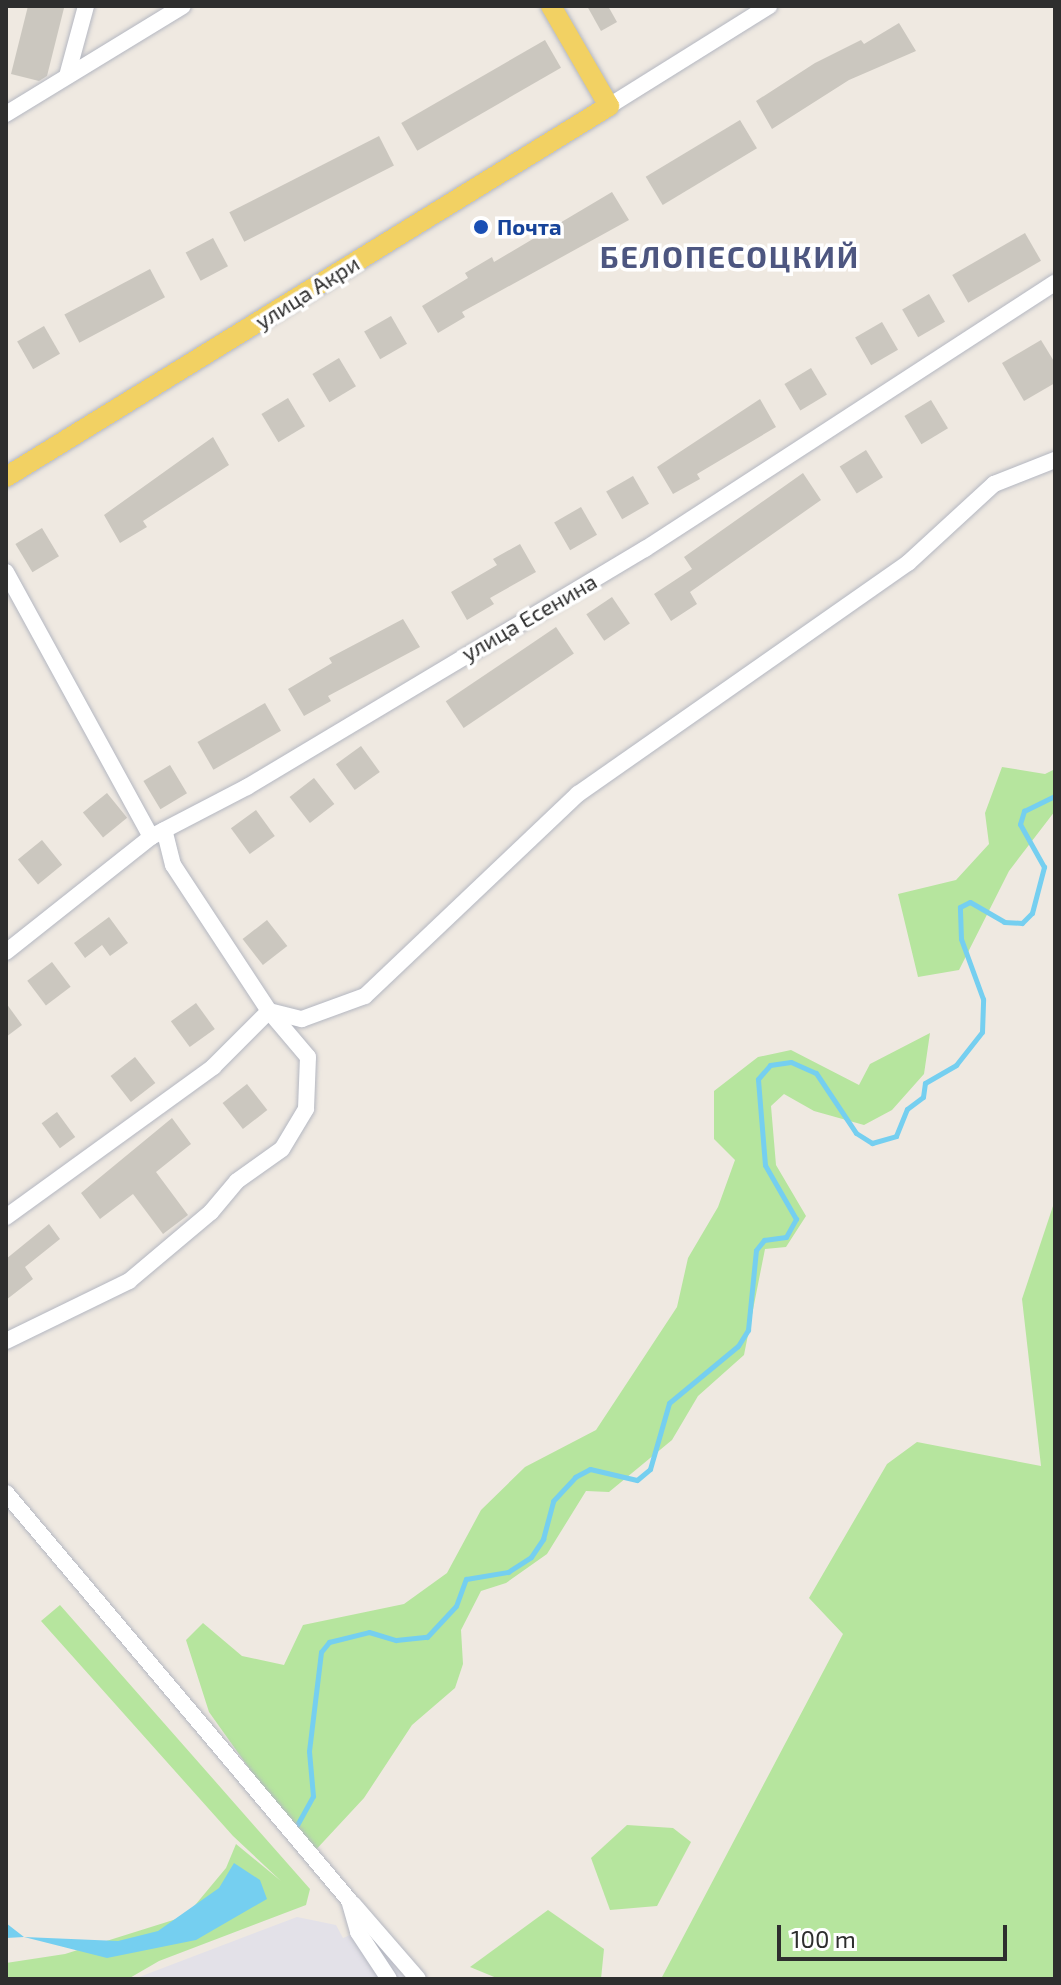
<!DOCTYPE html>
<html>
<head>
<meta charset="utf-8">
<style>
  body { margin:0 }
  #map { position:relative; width:1061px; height:1985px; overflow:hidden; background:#efe9e1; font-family:"Exo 2",sans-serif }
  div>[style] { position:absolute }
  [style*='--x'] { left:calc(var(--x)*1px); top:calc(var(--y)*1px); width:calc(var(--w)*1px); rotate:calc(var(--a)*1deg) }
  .industrial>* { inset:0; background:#e3e1e8 }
  .green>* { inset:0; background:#b6e59e }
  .water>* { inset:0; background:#75cff0 }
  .stream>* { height:5px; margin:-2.5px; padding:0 2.5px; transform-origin:2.5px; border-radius:2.5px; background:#75cff0 }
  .building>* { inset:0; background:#cbc7bf; transform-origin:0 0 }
  .roads { filter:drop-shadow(0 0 2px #b4b7c1) drop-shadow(0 0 2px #b4b7c1) }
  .minor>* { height:16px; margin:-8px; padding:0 8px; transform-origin:8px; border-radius:8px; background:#fff }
  .major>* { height:20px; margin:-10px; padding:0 10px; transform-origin:10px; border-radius:10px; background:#f2d163 }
  .dots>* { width:22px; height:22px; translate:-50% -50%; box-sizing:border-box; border:4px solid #fff; border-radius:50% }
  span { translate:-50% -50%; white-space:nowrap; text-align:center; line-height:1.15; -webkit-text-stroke:7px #fff; paint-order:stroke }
  .transit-label { font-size:22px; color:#164399; font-weight:700 }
  .left { translate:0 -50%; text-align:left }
  .street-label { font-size:22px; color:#2e2e2e }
  .district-label { font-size:30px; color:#4d5680; font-weight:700; letter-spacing:2px }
  .frame { position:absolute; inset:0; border:8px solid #2e2e2e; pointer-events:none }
  .scale { position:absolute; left:777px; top:1925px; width:230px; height:36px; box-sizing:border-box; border:4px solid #2e2e2e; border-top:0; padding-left:10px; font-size:24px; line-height:28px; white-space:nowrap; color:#2e2e2e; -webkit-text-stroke:6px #fff; paint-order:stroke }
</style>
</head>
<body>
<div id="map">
  <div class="industrial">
    <div style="clip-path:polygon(297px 1917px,336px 1925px,343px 1938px,365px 1929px,406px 1979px,134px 1979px)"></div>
  </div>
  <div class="green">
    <div style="clip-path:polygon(1002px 767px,1045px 774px,1055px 769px,1055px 811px,1009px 871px,959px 970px,918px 977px,898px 894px,956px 880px,989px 844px,985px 813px)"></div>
    <div style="clip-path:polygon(930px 1033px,924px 1074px,892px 1110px,864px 1125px,814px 1111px,784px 1094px,771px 1106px,776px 1165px,806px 1216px,786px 1247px,765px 1249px,744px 1355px,698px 1396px,672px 1440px,609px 1492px,586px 1491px,547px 1554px,506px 1583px,481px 1591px,461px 1630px,463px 1664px,455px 1688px,412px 1725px,364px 1798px,311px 1855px,209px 1712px,186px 1640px,203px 1623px,242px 1656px,284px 1665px,303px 1625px,404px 1604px,447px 1573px,481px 1510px,525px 1467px,596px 1430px,677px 1307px,688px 1258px,718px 1207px,735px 1160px,714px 1139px,714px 1091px,758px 1057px,791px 1050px,859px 1085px,870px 1064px)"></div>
    <div style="clip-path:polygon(1055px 1200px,1055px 1979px,661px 1979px,843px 1634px,809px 1598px,887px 1464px,917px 1442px,1041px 1466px,1022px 1299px)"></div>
    <div style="clip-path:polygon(60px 1605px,310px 1889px,306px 1905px,159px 1961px,128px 1979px,6px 1979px,6px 1963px,65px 1954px,186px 1916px,226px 1868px,236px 1844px,281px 1881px,233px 1836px,41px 1621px)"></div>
    <div style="clip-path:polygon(627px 1825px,673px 1828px,691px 1842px,657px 1906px,610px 1910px,591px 1858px)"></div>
    <div style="clip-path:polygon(548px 1910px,604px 1949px,601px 1979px,499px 1979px,470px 1967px)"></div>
  </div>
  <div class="water">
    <div style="clip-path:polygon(234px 1863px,260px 1880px,267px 1899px,196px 1940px,107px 1958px,24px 1937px,6px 1938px,6px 1923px,24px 1937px,118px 1941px,158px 1931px,219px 1888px)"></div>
  </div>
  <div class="stream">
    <div style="--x:297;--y:1825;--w:33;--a:-61"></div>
    <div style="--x:313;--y:1796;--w:45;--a:-95.1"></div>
    <div style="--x:309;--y:1751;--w:100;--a:-83.1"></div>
    <div style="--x:321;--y:1652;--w:13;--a:-51"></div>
    <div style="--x:329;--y:1642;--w:41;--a:-14"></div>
    <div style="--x:369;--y:1632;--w:28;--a:17"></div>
    <div style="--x:396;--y:1640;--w:31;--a:-6"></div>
    <div style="--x:427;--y:1637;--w:42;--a:-46.9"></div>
    <div style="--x:456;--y:1606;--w:29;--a:-70"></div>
    <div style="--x:466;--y:1579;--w:43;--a:-9.5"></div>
    <div style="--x:508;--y:1572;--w:27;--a:-33"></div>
    <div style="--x:531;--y:1557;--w:22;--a:-56"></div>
    <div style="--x:543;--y:1539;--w:39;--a:-75"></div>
    <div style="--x:553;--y:1501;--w:33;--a:-47"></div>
    <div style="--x:575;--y:1477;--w:17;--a:-28"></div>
    <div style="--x:590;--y:1469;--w:48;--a:13.2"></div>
    <div style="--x:637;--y:1480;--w:17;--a:-40"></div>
    <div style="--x:650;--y:1469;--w:69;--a:-73.9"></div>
    <div style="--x:669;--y:1403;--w:89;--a:-39.6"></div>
    <div style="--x:738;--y:1346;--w:19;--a:-58"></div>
    <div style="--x:748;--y:1330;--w:80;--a:-84.3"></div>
    <div style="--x:756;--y:1250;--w:13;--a:-51"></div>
    <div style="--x:764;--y:1240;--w:22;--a:-8"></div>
    <div style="--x:786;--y:1237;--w:21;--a:-61"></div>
    <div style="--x:796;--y:1219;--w:62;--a:-119.9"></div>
    <div style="--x:765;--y:1165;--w:86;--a:-94.7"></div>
    <div style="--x:758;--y:1079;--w:18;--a:-49"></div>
    <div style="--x:770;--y:1065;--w:21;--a:-8"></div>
    <div style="--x:791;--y:1062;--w:27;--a:24"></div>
    <div style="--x:816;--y:1073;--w:72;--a:56.3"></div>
    <div style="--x:856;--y:1133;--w:19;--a:32"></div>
    <div style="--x:872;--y:1143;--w:25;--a:-16"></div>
    <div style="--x:896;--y:1136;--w:29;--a:-68"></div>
    <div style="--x:907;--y:1109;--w:20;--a:-37"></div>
    <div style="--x:923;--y:1097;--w:14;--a:-82"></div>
    <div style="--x:925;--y:1083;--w:36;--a:-30"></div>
    <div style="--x:956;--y:1065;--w:42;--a:-51.8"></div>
    <div style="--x:982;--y:1032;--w:33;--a:-88"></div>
    <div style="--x:983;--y:999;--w:64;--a:-110.1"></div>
    <div style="--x:961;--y:939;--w:32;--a:-92"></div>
    <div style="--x:960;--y:907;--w:11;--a:-27"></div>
    <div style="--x:970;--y:902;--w:39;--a:30"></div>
    <div style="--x:1004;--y:922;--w:18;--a:3"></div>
    <div style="--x:1022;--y:923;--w:14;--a:-45"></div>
    <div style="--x:1032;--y:913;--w:48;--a:-75.4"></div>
    <div style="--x:1044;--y:867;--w:49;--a:-119.2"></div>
    <div style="--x:1020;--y:824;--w:14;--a:-73"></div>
    <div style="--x:1024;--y:811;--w:34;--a:-26"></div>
  </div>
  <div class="building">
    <div style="clip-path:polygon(28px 6px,64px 8px,47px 76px,39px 81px,11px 74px)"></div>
    <div style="clip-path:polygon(587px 6px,608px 6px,617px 22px,601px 31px)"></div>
    <div style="clip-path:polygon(899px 23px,916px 51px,849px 80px,772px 129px,756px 101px,815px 63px,861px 40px,864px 44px)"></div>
    <div style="left:545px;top:40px;width:32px;height:166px;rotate:60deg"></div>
    <div style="left:740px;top:120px;width:33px;height:110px;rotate:59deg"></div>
    <div style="left:379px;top:136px;width:33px;height:168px;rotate:63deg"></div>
    <div style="clip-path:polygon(612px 192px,629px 220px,462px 312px,465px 317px,438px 333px,422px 306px,468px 278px,465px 273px,492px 257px,494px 262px)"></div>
    <div style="left:1025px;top:233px;width:32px;height:84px;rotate:60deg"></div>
    <div style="left:213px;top:238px;width:32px;height:31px;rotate:62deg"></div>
    <div style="left:150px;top:269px;width:32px;height:97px;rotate:62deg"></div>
    <div style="left:929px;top:294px;width:32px;height:31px;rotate:60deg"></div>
    <div style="left:391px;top:316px;width:32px;height:31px;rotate:60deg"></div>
    <div style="left:882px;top:322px;width:32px;height:31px;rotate:60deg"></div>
    <div style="left:44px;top:326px;width:32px;height:31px;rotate:60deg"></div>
    <div style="clip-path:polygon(1041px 340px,1055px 363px,1055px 383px,1024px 401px,1002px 363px)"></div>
    <div style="left:339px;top:358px;width:33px;height:31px;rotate:59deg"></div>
    <div style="left:811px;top:368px;width:31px;height:31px;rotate:59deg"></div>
    <div style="left:288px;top:398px;width:33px;height:31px;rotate:59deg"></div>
    <div style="clip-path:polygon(760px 399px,776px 427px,697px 474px,700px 479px,673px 494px,657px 467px)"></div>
    <div style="left:931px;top:400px;width:33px;height:31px;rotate:59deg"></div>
    <div style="clip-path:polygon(213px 437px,229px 465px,143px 521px,147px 527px,120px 543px,104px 515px)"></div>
    <div style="left:866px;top:450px;width:32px;height:31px;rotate:58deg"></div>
    <div style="clip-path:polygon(803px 473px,821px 500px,690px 592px,697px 604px,671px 621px,654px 594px,692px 569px,684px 557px)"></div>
    <div style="left:633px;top:476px;width:32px;height:31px;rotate:60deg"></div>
    <div style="left:581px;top:507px;width:32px;height:31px;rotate:60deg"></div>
    <div style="left:42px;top:528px;width:33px;height:31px;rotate:59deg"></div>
    <div style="clip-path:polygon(520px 544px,536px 572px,490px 598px,494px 604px,467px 620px,451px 592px,497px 565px,493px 559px)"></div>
    <div style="left:612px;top:597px;width:32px;height:31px;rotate:56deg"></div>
    <div style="clip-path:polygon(403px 619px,420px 647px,328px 696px,331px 701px,304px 716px,288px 689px,332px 663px,329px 658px)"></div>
    <div style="left:556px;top:627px;width:32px;height:133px;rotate:56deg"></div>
    <div style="left:265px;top:703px;width:32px;height:78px;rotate:60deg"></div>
    <div style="left:361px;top:746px;width:32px;height:31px;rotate:54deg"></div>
    <div style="left:170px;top:765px;width:33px;height:31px;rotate:59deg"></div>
    <div style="left:314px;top:778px;width:33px;height:31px;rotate:52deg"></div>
    <div style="left:107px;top:793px;width:32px;height:31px;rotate:51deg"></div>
    <div style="left:256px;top:810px;width:32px;height:31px;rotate:54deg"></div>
    <div style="left:42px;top:840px;width:32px;height:31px;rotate:51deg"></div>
    <div style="clip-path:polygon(109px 917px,128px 943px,110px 956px,102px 945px,85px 958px,74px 943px)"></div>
    <div style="left:267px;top:920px;width:33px;height:31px;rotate:52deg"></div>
    <div style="left:52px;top:962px;width:31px;height:31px;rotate:53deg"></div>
    <div style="clip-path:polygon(6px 1003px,22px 1025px,6px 1037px)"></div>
    <div style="left:196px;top:1003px;width:32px;height:31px;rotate:54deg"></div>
    <div style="left:135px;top:1057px;width:33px;height:31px;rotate:52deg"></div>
    <div style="left:247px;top:1084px;width:33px;height:31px;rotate:52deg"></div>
    <div style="left:57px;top:1112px;width:31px;height:19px;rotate:54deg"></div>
    <div style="clip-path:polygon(172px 1118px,191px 1144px,156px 1172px,188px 1215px,163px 1234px,133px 1194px,100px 1219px,81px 1193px)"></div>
    <div style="clip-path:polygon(49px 1224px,60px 1239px,25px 1267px,33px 1279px,6px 1300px,6px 1259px)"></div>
  </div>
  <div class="roads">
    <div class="minor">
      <div style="--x:67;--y:76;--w:73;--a:-74.8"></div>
      <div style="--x:609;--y:106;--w:189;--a:-32"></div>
      <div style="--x:6;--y:114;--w:207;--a:-31.4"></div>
      <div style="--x:6;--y:572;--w:302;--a:61.3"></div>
      <div style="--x:6;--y:952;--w:185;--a:-38.4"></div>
      <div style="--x:151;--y:837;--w:108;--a:-27.5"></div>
      <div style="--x:247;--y:787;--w:464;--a:-30.9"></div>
      <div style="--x:645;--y:549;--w:489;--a:-33"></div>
      <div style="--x:6;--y:1217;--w:256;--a:-35.9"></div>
      <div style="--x:213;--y:1067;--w:79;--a:-45"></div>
      <div style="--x:269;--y:1011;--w:34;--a:14"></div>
      <div style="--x:302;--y:1019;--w:67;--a:-20.1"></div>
      <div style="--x:365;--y:996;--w:294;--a:-43.5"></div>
      <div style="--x:578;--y:794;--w:403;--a:-35"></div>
      <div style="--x:908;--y:563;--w:117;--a:-42.6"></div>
      <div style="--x:994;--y:484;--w:66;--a:-21.5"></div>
      <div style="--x:6;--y:1341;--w:137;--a:-26"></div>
      <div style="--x:129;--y:1281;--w:107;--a:-40.1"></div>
      <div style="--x:211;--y:1212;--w:40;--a:-50"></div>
      <div style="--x:237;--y:1181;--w:55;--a:-35.4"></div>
      <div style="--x:282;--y:1149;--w:47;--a:-59"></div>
      <div style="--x:306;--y:1109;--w:52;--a:-87.8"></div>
      <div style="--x:308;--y:1057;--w:60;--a:-130.3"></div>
      <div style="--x:269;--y:1011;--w:175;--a:-123.3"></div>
      <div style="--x:173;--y:865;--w:36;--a:-104"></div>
      <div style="--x:6;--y:1493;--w:532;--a:49.88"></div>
      <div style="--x:349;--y:1900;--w:33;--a:74"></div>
      <div style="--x:358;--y:1932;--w:56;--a:56.6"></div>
      <div style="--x:353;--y:1904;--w:99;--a:49.1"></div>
    </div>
    <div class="major">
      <div style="--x:6;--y:477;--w:708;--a:-31.6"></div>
      <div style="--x:609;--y:106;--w:116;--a:-120.1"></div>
    </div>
  </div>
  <div class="dots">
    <div style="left:481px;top:227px;background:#1a4fb4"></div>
  </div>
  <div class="transit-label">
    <span class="left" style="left:497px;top:227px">Почта</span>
  </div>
  <div class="street-label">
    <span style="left:307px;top:292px;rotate:-32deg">улица Акри</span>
    <span style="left:529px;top:617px;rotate:-30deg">улица Есенина</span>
  </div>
  <div class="district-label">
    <span style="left:730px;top:256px">БЕЛОПЕСОЦКИЙ</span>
  </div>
  <div class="frame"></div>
  <div class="scale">100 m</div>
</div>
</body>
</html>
